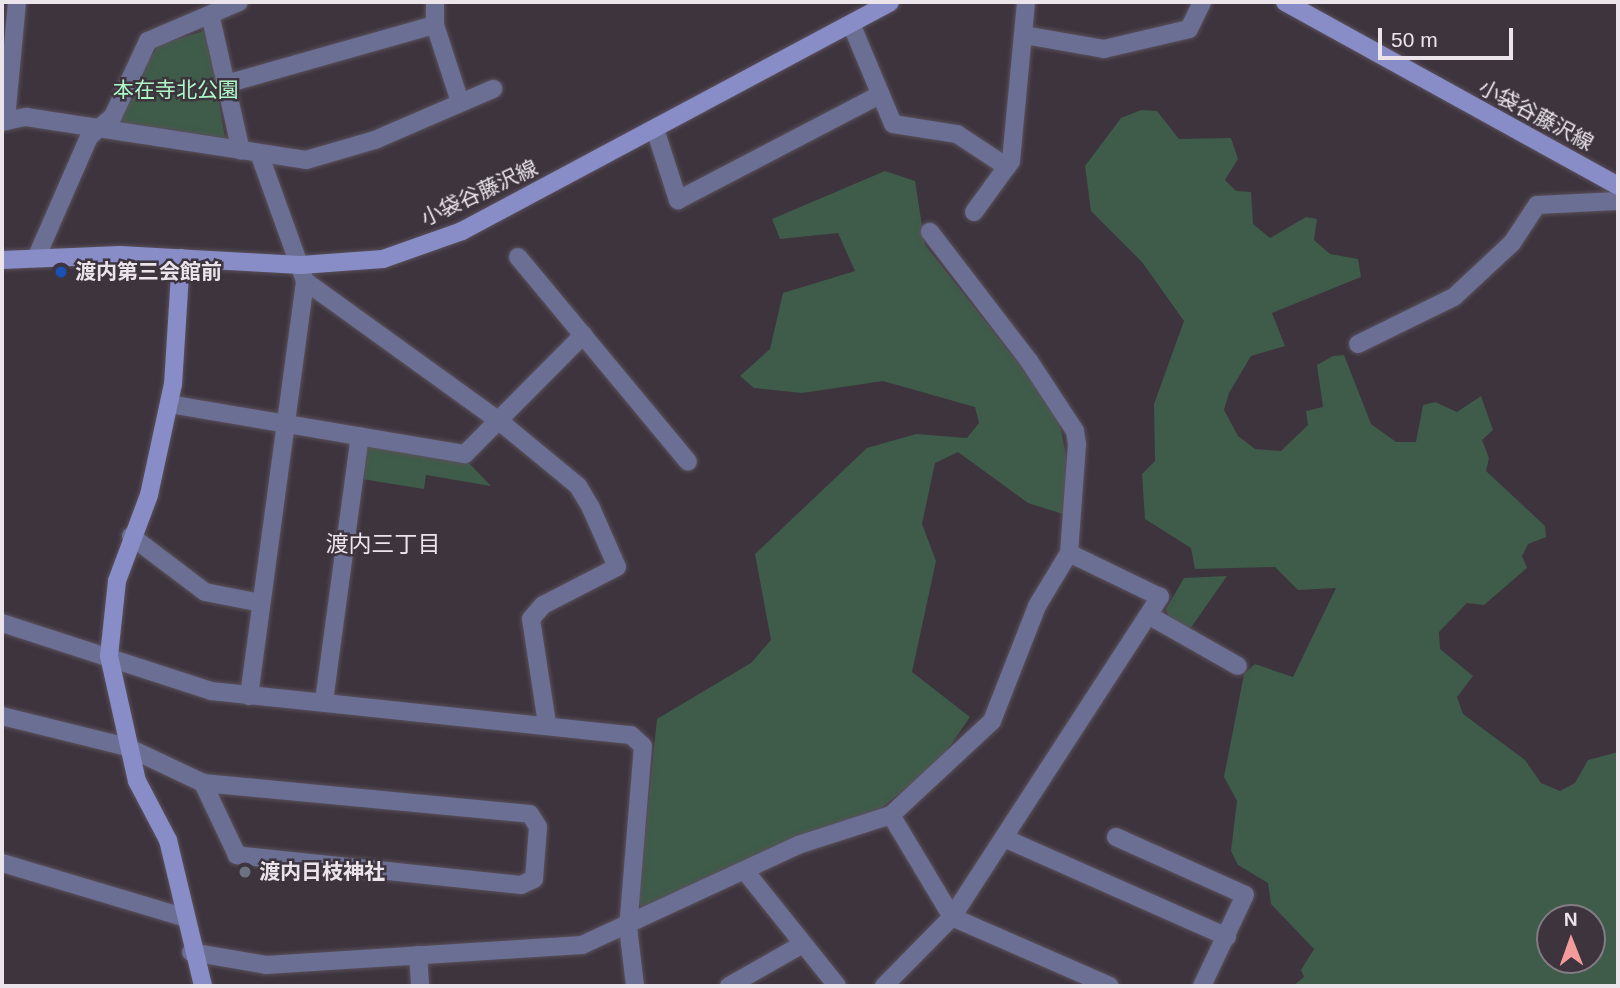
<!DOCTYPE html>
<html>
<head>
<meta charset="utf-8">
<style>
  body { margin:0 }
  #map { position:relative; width:1620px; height:988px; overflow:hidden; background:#3d343e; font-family:Arial,"Noto Sans JP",sans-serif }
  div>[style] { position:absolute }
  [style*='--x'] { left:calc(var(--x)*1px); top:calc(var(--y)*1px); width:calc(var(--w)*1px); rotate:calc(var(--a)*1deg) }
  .green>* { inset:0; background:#3e5c49 }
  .roads { filter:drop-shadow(0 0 2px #59505a) drop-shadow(0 0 2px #59505a) }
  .street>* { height:18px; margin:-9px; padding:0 9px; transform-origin:9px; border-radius:9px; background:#6b6f94 }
  .secondary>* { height:18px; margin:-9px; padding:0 9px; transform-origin:9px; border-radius:9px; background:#888dc7 }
  .dots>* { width:19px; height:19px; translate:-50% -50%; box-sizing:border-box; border:4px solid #3d343e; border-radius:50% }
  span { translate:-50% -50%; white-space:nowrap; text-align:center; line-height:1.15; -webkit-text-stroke:5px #3d343e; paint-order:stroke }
  .park-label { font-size:21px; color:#aef8c8 }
  .street-label { font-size:21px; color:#ebe5eb }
  .poi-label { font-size:21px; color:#ebe5eb; font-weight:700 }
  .left { translate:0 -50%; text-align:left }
  .neighbourhood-label { font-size:23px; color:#ebe5eb }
  .frame { position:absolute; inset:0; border:4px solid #ebe5eb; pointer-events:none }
  .north { position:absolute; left:1536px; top:904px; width:70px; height:70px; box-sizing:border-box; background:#3d343e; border:2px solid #837b83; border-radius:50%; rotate:359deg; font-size:19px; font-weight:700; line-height:28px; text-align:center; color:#ebe5eb }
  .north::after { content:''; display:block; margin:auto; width:24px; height:32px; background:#f59b9b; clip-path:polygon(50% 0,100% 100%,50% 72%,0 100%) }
  .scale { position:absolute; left:1378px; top:28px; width:135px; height:32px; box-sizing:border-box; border:4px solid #ebe5eb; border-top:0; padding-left:9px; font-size:21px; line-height:24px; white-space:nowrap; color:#ebe5eb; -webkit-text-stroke:5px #3d343e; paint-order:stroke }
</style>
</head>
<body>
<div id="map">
  <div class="green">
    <div style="clip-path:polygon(207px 30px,225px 138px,112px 122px,158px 45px)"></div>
    <div style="clip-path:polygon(evenodd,1141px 110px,1157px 111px,1179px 139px,1231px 138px,1238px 159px,1225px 180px,1236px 191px,1251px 192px,1253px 224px,1270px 238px,1306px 217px,1317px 219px,1314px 240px,1330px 254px,1358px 259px,1361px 277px,1272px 313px,1285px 346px,1251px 356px,1229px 393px,1224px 410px,1238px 436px,1255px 449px,1281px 451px,1308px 425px,1306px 411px,1323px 407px,1317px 365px,1333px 356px,1344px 355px,1371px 424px,1396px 442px,1416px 442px,1423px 405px,1435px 402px,1457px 412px,1481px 396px,1493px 430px,1482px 440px,1489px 458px,1486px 471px,1545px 526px,1546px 537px,1528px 544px,1522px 556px,1527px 568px,1484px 605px,1467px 603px,1439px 632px,1440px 649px,1473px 676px,1457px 697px,1463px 714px,1525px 760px,1541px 783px,1560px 791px,1575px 783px,1588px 760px,1618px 752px,1618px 986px,1293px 986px,1304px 977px,1301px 970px,1314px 949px,1271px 904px,1268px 883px,1238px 865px,1231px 851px,1237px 801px,1224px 777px,1244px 674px,1255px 664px,1293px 677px,1336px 588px,1298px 590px,1275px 567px,1195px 569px,1191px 548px,1145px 519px,1142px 474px,1155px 461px,1154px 404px,1184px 321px,1142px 262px,1091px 211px,1085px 166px,1121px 118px,1141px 110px,1592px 918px,1592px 960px,1550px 960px,1550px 918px,1592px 918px)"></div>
    <div style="clip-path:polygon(885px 171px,915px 181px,925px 245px,1058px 413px,1070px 477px,1063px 514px,1028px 503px,958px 452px,935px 463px,922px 524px,936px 561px,912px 672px,970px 717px,939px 762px,879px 810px,644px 911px,638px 901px,657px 719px,751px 663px,771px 640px,755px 554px,867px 448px,916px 434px,967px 438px,979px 423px,975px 407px,883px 381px,802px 393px,754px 388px,740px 376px,770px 349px,783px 293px,855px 271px,838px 233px,780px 239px,772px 219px)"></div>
    <div style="clip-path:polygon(367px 445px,467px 461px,491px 486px,426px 475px,424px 489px,362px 479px)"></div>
    <div style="clip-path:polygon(1227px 576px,1190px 629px,1169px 618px,1166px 609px,1184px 578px)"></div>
  </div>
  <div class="roads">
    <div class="street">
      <div style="--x:435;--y:2;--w:23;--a:90"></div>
      <div style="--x:435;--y:25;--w:81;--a:72"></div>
      <div style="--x:211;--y:18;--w:136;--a:77.3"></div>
      <div style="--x:852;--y:26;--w:106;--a:67.3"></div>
      <div style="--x:893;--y:124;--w:65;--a:8.9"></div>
      <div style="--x:957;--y:134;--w:60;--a:33.4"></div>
      <div style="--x:1024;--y:35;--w:81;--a:9.9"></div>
      <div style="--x:1104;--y:49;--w:87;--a:-13.2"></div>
      <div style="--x:1189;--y:29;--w:30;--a:-64"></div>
      <div style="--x:226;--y:84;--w:217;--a:-15.8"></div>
      <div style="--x:6;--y:119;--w:118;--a:-84.6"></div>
      <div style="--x:2;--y:122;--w:25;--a:-12"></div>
      <div style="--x:26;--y:117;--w:283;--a:8.7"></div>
      <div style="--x:306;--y:160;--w:72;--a:-16.2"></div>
      <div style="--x:375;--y:140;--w:129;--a:-23.4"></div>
      <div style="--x:655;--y:129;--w:75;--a:72.1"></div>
      <div style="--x:678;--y:200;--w:225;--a:-27.5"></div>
      <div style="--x:974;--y:212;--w:63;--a:-54"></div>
      <div style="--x:1011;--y:161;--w:160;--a:-84.6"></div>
      <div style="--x:37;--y:256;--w:130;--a:-66.4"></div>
      <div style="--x:89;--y:137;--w:32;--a:-41"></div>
      <div style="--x:113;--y:116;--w:83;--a:-65"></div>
      <div style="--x:148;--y:41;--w:99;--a:-23.2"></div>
      <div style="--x:518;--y:257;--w:266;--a:50.3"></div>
      <div style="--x:305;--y:281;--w:238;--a:35.8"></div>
      <div style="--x:498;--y:420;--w:104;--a:39.5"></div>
      <div style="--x:578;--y:486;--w:26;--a:59"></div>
      <div style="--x:591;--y:508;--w:64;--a:66.2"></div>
      <div style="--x:617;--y:567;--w:83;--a:152.8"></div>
      <div style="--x:543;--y:605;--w:18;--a:131"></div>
      <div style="--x:531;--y:619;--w:106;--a:81.3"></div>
      <div style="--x:1358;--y:344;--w:107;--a:-26.1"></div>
      <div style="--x:1454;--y:297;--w:79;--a:-43"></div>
      <div style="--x:1512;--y:243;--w:45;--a:-56.7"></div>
      <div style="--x:1537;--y:205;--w:81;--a:-2.8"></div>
      <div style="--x:169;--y:404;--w:300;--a:9.6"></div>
      <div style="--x:465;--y:454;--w:168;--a:-45.2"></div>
      <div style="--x:131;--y:536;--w:93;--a:37.1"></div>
      <div style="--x:205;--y:592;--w:57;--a:11.1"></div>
      <div style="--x:1150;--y:616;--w:101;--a:29.6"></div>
      <div style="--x:2;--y:623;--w:220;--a:18"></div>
      <div style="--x:211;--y:691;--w:422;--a:6"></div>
      <div style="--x:631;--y:735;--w:16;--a:43"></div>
      <div style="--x:643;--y:746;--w:182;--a:94.7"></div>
      <div style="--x:628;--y:927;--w:59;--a:83.2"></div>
      <div style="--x:249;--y:696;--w:419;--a:-82.3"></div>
      <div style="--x:305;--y:281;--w:136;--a:-109.8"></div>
      <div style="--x:324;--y:701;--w:267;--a:-82.3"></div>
      <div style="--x:2;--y:716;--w:129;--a:13.9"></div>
      <div style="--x:127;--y:747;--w:84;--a:25.3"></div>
      <div style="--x:203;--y:783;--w:328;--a:5.4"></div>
      <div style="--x:530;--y:814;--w:15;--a:58"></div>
      <div style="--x:538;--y:827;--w:52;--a:94.4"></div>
      <div style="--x:534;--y:879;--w:14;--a:155"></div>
      <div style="--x:521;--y:885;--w:286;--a:-174"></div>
      <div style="--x:237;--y:855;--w:80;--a:-115.3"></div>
      <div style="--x:891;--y:815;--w:119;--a:59.1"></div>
      <div style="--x:952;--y:917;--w:172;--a:23.6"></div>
      <div style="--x:1116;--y:837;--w:141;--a:24.2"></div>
      <div style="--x:1245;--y:895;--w:101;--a:115.3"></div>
      <div style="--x:1004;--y:838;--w:244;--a:23.9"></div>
      <div style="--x:2;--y:863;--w:189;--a:16.6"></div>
      <div style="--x:745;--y:871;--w:147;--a:51.3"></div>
      <div style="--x:191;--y:952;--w:76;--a:9.8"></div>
      <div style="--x:266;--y:965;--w:317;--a:-3.6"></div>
      <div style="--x:582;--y:945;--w:238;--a:-24.8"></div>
      <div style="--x:798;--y:845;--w:98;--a:-17.9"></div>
      <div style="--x:891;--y:815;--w:138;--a:-42.9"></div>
      <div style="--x:992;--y:721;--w:123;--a:-68.6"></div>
      <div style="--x:1037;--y:606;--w:62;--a:-58.9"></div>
      <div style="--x:1069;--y:553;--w:109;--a:-85.8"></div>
      <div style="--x:1077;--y:444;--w:13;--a:-99"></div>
      <div style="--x:1075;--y:431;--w:84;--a:-123.3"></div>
      <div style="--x:1029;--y:361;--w:163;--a:-127.5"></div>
      <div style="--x:418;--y:955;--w:31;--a:86"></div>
      <div style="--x:729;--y:986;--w:85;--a:-29.6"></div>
      <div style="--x:884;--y:986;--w:97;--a:-45.4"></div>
      <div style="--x:952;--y:917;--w:382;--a:-57"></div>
      <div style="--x:1160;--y:597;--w:101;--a:-154.2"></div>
    </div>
    <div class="secondary">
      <div style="--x:1285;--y:2;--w:380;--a:28.9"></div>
      <div style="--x:181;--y:258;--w:126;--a:93.6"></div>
      <div style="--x:173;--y:384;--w:114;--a:102.2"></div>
      <div style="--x:149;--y:495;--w:92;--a:110.4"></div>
      <div style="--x:117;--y:581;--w:75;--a:96.1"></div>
      <div style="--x:109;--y:656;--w:128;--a:77.4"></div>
      <div style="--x:137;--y:781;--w:67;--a:62.3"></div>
      <div style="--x:168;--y:840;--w:150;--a:76.5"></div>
      <div style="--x:2;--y:260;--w:118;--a:-2.4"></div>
      <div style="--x:120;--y:255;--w:181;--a:3.2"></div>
      <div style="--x:301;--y:265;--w:82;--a:-4.2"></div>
      <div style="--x:383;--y:259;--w:84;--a:-19.5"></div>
      <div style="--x:462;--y:231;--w:485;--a:-28.1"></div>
    </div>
  </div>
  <div class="dots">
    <div style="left:61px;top:272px;background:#1a4fb4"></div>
    <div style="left:245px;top:872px;background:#6b7280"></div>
  </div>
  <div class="park-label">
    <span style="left:176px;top:90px">本在寺北公園</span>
  </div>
  <div class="street-label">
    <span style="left:1536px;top:115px;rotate:28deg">小袋谷藤沢線</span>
    <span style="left:479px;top:193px;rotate:-25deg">小袋谷藤沢線</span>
  </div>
  <div class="poi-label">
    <span class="left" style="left:75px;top:272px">渡内第三会館前</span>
    <span class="left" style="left:259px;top:872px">渡内日枝神社</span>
  </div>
  <div class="neighbourhood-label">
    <span style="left:383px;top:544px">渡内三丁目</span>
  </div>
  <div class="frame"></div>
  <div class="north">N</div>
  <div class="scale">50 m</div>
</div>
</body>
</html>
